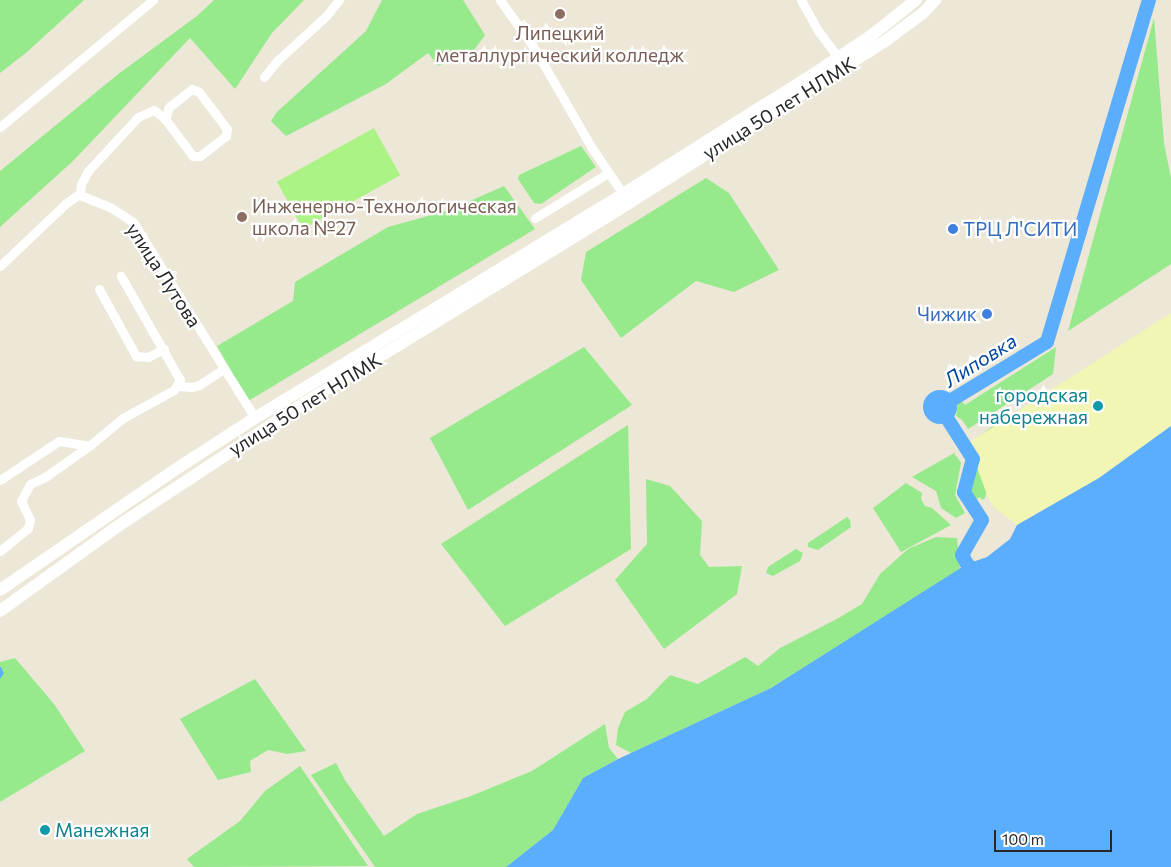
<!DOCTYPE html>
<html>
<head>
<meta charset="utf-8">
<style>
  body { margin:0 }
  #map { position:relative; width:1171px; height:867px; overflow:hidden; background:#ece7d6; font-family:Commissioner,sans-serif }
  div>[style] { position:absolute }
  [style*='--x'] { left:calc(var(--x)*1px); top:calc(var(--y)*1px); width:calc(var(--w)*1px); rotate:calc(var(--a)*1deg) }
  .green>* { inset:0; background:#96ea8b }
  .sand>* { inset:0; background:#f2f6b4 }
  .pitch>* { inset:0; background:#acf385; transform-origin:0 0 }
  .water>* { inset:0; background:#5baefc }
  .round { border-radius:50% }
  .stream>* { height:2.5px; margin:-1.25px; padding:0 1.25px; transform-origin:1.25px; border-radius:1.25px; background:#5baefc }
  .river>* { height:14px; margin:-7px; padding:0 7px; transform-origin:7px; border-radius:7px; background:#5baefc }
  .minor>* { height:9px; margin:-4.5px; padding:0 4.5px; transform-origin:4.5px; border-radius:4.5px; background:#fff }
  .secondary>* { height:12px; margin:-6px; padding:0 6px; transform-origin:6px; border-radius:6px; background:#fff }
  .dots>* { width:14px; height:14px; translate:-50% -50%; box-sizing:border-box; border:2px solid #fff; border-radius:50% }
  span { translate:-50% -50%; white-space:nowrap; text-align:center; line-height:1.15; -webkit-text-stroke:4.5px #fff; paint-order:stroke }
  .education-label { font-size:19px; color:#785e54 }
  .left { translate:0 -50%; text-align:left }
  .street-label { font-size:19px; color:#272727 }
  .shop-label { font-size:19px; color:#366cbe }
  .right { translate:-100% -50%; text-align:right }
  .culture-label { font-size:19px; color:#0d838f }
  .water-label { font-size:20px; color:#0046a2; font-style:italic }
  .scale { position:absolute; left:994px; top:830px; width:118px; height:22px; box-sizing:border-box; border:2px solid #272727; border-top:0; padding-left:6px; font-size:15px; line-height:18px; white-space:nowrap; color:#272727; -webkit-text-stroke:4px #fff; paint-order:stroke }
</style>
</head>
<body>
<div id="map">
  <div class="green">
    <div style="clip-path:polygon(0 0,84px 0,27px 52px,0 73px)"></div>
    <div style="clip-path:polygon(214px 0,304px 0,272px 33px,235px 89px,190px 38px,73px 161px,0 227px,0 171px,117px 75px,197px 16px)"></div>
    <div style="clip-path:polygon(382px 0,463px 0,485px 35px,474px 50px,438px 66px,428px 53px,386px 84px,286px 136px,271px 121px,277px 112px,366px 31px)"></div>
    <div style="clip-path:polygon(1154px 18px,1164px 143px,1171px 178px,1171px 264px,1068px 331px)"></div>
    <div style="clip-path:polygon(581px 146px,596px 167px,541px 204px,534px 203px,518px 179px,519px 175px)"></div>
    <div style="clip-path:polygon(706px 178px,729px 193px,779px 270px,734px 292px,696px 281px,621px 338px,581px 280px,586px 252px)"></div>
    <div style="clip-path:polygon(504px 186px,535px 229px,248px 401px,217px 346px,293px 301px,295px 282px,388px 227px,450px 210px)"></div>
    <div style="clip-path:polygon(584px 347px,632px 405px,468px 510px,430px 438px)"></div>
    <div style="clip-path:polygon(1056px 347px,1053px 374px,968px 429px,962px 420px,956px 416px,958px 401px,960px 399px,965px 405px)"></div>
    <div style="clip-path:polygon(998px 422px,1000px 423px,999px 448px,985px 498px,982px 500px,980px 497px,975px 500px,970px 490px,982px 455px,974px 440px)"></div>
    <div style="clip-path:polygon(628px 425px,631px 549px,505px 626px,441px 544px)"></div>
    <div style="clip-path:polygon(954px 453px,961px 463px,955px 495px,965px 513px,956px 518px,941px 508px,936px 491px,912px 477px)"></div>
    <div style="clip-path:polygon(646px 479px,670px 486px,702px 521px,700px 555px,709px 567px,742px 566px,737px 594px,664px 649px,615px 580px,647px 544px)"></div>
    <div style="clip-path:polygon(906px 483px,922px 493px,921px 499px,925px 506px,932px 508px,951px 525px,901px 552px,873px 508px)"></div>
    <div style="clip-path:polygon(847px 517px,850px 520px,851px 527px,818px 550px,808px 547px,808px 543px)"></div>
    <div style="clip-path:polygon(936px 537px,957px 538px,960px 569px,771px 688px,631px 753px,616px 745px,618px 728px,625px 712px,647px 699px,670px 675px,698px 684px,745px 657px,758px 666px,780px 648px,835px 620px,862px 604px,880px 574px,908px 549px)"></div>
    <div style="clip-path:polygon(796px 549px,803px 553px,800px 561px,773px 576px,766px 573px,768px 567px)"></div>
    <div style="clip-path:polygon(15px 658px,54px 704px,85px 751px,0 802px,0 662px)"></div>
    <div style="clip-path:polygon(255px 679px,306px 751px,287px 754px,268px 750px,250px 761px,251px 772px,218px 780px,180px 719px)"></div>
    <div style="clip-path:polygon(605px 724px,609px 748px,618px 759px,583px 778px,553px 830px,506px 867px,375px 867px,311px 775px,336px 763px,345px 780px,384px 836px,417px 814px,471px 796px,532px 771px)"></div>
    <div style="clip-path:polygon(300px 766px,368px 866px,194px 867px,187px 859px,240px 821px,265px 791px)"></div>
  </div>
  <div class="sand">
    <div style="clip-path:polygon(1171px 313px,1171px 426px,1099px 478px,1017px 525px,995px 508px,989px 500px,968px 443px)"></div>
  </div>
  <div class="pitch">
    <div style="left:374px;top:128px;width:54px;height:111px;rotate:61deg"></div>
  </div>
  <div class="water">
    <div class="round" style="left:923px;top:390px;width:34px;height:34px"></div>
    <div style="clip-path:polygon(1171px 426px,1171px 867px,506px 867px,553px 830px,583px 778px,618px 759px,771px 688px,967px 564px,987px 557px,1010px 539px,1017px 525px,1099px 478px)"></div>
  </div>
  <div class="stream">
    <div style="--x:0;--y:668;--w:5;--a:68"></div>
    <div style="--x:2;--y:673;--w:4;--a:124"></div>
  </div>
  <div class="river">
    <div style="--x:981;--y:577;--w:19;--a:-137"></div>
    <div style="--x:967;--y:564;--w:10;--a:-119"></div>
    <div style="--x:962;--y:555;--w:40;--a:-60.3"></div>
    <div style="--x:982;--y:520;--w:33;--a:-123"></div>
    <div style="--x:964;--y:492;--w:34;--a:-75"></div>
    <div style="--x:973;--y:459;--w:62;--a:-122.4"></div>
    <div style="--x:940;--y:407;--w:125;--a:-31.3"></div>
    <div style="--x:1047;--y:342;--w:357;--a:-73.4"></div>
  </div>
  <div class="minor">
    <div style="--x:500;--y:0;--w:57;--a:54.3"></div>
    <div style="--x:533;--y:46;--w:118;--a:60"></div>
    <div style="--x:592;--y:148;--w:55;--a:56"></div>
    <div style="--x:801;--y:0;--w:37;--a:61"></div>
    <div style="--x:819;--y:32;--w:31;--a:53"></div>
    <div style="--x:264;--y:77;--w:22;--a:-51"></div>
    <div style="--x:278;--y:60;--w:65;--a:-42.5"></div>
    <div style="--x:326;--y:16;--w:21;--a:-51"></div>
    <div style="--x:0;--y:127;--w:199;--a:-39.7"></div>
    <div style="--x:80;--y:195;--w:11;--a:-85"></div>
    <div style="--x:81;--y:184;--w:15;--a:-62"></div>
    <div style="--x:88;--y:171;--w:74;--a:-47.2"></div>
    <div style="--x:138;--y:117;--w:17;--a:-24"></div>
    <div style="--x:154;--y:110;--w:14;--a:39"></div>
    <div style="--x:165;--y:119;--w:46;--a:52.9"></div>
    <div style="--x:193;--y:156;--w:7;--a:0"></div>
    <div style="--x:200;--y:156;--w:33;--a:-38"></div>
    <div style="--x:226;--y:136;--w:7;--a:-82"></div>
    <div style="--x:227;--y:129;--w:46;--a:-127.1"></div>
    <div style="--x:199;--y:92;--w:8;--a:-157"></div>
    <div style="--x:192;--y:89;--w:29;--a:142"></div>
    <div style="--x:169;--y:107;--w:13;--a:108"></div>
    <div style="--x:535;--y:218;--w:86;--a:-31.7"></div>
    <div style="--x:0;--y:266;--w:90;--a:-43.6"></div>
    <div style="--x:65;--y:204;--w:14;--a:-36"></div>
    <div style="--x:76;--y:196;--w:4;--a:-14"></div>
    <div style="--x:80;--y:195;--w:32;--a:22"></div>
    <div style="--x:110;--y:207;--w:27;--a:33"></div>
    <div style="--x:133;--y:222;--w:231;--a:58.1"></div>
    <div style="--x:99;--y:289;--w:77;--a:61.1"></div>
    <div style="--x:136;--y:356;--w:12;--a:5"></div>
    <div style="--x:148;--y:357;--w:18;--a:-27"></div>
    <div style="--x:178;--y:386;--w:14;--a:4"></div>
    <div style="--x:192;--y:387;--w:7;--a:-16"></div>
    <div style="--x:199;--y:385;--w:30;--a:-33"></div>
    <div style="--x:0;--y:480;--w:71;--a:-33.5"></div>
    <div style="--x:59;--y:441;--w:30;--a:9"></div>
    <div style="--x:0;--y:551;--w:36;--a:-39"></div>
    <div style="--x:28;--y:528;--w:8;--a:-76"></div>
    <div style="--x:30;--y:520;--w:21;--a:-115"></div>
    <div style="--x:21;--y:501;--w:19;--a:-62"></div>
    <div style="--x:30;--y:484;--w:17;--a:-25"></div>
    <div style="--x:45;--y:477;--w:54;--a:-35.2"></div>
    <div style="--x:89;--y:446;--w:44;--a:-39.5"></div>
    <div style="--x:123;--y:418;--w:58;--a:-28.8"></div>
    <div style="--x:174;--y:390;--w:12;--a:-59"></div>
    <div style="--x:180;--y:380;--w:120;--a:-119.6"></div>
  </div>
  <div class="secondary">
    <div style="--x:0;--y:590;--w:206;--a:-34.5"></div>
    <div style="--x:170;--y:473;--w:101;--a:-32.9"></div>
    <div style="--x:255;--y:418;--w:431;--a:-31.3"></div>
    <div style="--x:623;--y:194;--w:227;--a:-32.2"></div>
    <div style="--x:815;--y:73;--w:69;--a:-33.7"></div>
    <div style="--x:872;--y:35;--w:56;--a:-38.5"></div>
    <div style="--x:0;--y:611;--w:153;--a:-35.7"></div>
    <div style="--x:124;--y:522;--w:218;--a:-33.4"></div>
    <div style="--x:306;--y:402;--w:366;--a:-31.6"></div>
    <div style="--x:618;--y:210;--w:320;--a:-32.3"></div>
    <div style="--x:888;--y:39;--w:44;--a:-36.6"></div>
    <div style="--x:923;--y:13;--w:18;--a:-47"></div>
  </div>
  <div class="dots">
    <div style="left:560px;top:14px;background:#8d6e63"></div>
    <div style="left:242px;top:217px;background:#8d6e63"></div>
    <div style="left:953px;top:229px;background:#3f7fe0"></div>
    <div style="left:987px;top:314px;background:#3f7fe0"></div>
    <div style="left:1098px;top:406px;background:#0f9aa8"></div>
    <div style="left:45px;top:830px;background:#0f9aa8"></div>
  </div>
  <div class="education-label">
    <span style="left:560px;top:44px">Липецкий<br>металлургический колледж</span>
    <span class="left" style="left:252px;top:217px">Инженерно-Технологическая<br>школа №27</span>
  </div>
  <div class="street-label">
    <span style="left:779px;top:108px;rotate:-32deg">улица 50 лет НЛМК</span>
    <span style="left:164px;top:275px;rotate:57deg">улица Лутова</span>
    <span style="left:305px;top:404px;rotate:-32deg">улица 50 лет НЛМК</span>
  </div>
  <div class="shop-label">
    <span class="left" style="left:963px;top:229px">ТРЦ Л'СИТИ</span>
    <span class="right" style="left:977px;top:314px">Чижик</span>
  </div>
  <div class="culture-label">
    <span class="right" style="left:1088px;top:406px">городская<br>набережная</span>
    <span class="left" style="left:55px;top:830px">Манежная</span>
  </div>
  <div class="water-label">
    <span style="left:980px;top:360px;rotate:-32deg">Липовка</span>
  </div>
  <div class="scale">100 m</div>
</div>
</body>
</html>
